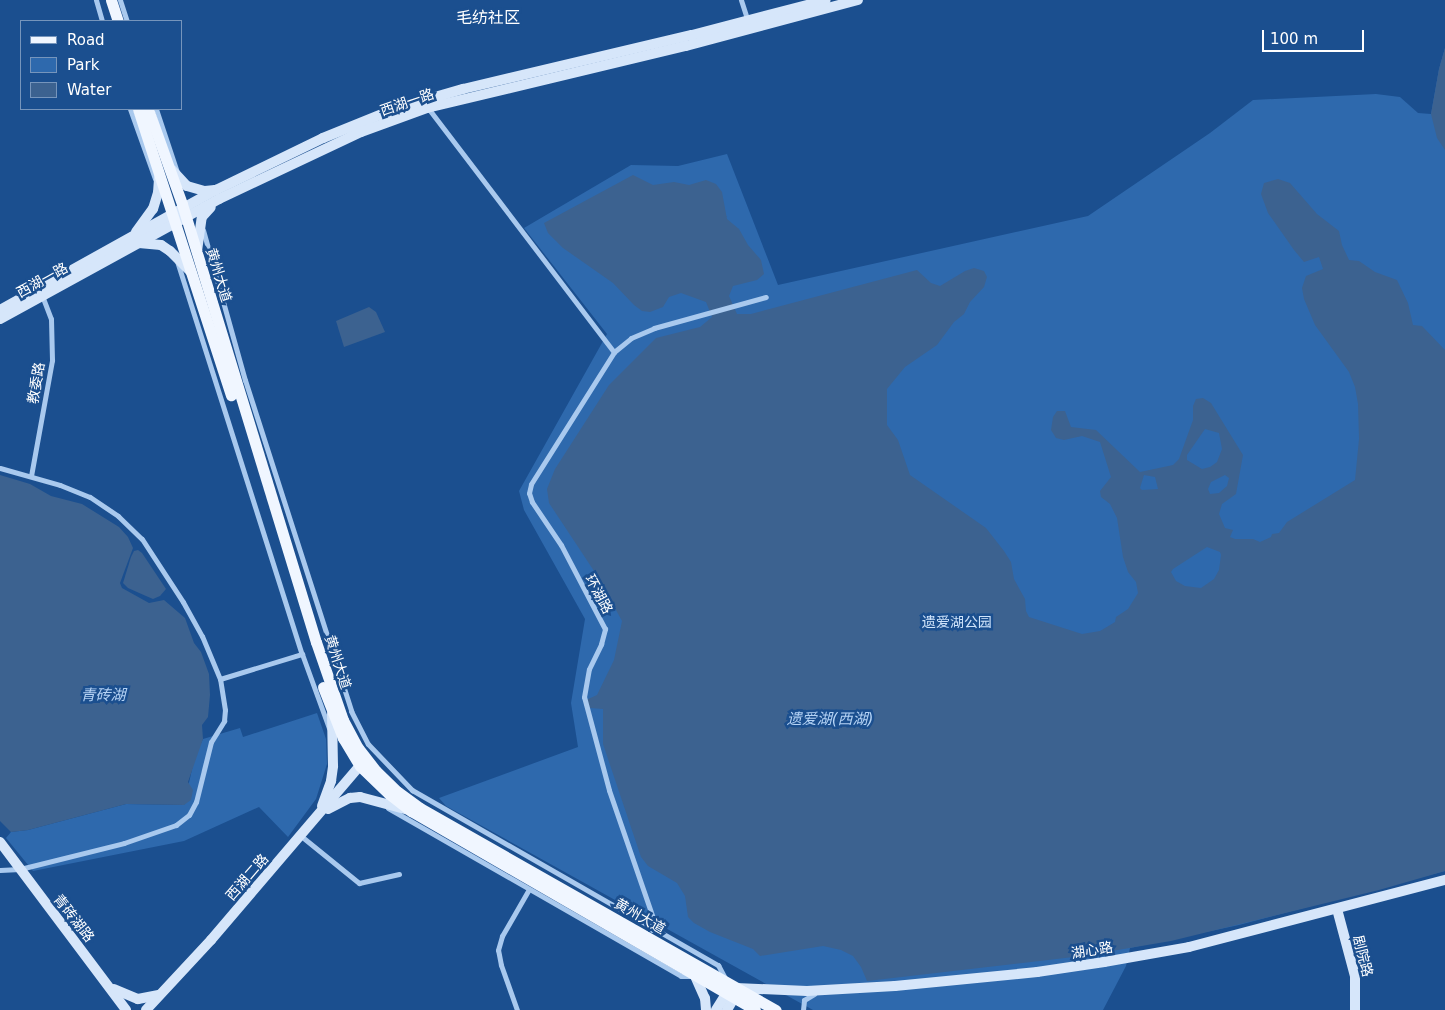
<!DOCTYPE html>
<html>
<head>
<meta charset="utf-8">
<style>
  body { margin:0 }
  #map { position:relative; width:1445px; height:1010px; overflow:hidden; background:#1b4f8f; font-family:"DejaVu Sans","Noto Sans SC",sans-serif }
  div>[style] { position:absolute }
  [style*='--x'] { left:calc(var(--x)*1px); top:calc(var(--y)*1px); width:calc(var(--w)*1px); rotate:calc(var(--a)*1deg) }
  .green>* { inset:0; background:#2e69ad }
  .water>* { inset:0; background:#3c6290 }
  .street>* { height:5px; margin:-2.5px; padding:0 2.5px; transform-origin:2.5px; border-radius:2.5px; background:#a9c9ee }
  .secondary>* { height:10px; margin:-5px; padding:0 5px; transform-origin:5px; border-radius:5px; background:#d6e6fa }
  .primary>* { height:11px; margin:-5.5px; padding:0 5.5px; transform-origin:5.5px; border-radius:5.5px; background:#f0f6ff }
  span { translate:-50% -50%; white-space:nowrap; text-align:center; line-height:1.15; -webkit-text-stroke:5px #1b4f8f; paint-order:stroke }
  .street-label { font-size:14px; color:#fff }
  .park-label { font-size:14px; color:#cfe3fa }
  .water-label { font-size:15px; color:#b5d3f5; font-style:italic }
  .quarter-label { font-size:16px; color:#fff }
  .legend { position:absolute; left:20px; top:20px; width:162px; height:90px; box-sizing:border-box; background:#1b4f8f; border:1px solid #7695bc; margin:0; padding:6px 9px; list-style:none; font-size:15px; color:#fff }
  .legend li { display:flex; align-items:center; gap:10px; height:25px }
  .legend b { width:25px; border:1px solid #7695bc }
  .scale { position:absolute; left:1262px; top:30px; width:102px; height:22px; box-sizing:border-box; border:2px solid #fff; border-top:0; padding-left:6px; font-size:15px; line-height:18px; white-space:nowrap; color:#fff; -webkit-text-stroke:4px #1b4f8f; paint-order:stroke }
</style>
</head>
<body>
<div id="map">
  <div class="green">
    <div style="clip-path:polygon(1445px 48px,1445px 871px,1239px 925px,1130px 948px,1126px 966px,1103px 1010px,813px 1010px,446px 806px,439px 798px,578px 747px,571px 703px,585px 619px,524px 510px,519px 491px,607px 334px,524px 228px,631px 165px,678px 166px,727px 154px,778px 285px,1088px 216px,1210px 133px,1253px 100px,1376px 94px,1400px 97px,1418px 113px,1431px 114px,1439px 69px)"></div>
    <div style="clip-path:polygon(317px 713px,326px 739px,327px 764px,316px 799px,288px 837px,259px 807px,184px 841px,33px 871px,6px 838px,11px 832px,28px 830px,126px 804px,184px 805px,195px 756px,203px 739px,240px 728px,243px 737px)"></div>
  </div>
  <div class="water">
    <div style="clip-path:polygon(1445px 48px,1445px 150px,1437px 138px,1431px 114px,1439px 69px)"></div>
    <div style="clip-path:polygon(evenodd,633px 175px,653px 185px,674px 182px,689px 185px,706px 180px,716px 184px,722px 192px,727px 219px,739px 229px,748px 245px,761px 260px,764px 274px,757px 280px,733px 286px,729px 296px,737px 314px,751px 314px,917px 270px,931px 283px,940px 286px,965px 271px,974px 268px,984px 271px,987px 277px,984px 287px,970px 302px,964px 314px,954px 322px,937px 345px,905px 367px,887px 389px,887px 425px,898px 440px,910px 475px,986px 528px,1004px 551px,1011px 562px,1014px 579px,1025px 599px,1026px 611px,1029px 617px,1082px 634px,1100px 631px,1115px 622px,1116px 617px,1128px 609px,1138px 593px,1136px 582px,1128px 572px,1123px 557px,1117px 518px,1110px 504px,1101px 497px,1100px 491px,1111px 477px,1100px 442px,1082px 436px,1064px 440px,1056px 438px,1051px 430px,1053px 417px,1057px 411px,1065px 411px,1071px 427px,1096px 430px,1140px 472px,1173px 465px,1179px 459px,1193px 420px,1193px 406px,1196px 399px,1203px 398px,1211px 403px,1243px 455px,1236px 494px,1222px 504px,1219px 514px,1225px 528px,1233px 530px,1230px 537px,1235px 539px,1253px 539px,1260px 542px,1271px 537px,1272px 534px,1279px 533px,1287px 522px,1355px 480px,1359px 439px,1358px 404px,1355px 387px,1349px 372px,1315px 325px,1304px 299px,1302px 288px,1306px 276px,1323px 269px,1319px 257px,1304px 262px,1294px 250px,1268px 213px,1261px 194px,1264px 183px,1278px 179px,1290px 183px,1317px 214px,1339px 231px,1342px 245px,1349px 260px,1359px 261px,1375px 272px,1397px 280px,1408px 303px,1413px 325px,1422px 326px,1445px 350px,1445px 871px,1379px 890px,1171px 941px,1082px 956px,867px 981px,861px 967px,853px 956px,841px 950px,823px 946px,760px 956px,753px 949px,710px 932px,694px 923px,688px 917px,685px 896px,677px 883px,648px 866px,641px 857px,603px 744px,603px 709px,590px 708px,586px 700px,597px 695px,614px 660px,622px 621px,598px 577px,549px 503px,547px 489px,555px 469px,609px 385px,656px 338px,700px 327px,712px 317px,706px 302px,681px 293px,669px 297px,663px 307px,650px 312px,642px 311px,634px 305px,613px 283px,563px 248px,548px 233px,544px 223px,633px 175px,1205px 429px,1219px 433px,1222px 449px,1217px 462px,1210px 467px,1202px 469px,1187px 460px,1187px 455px,1205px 429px,633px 175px,1144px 475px,1155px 477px,1158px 489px,1142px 490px,1140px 488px,1144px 475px,633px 175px,1225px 475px,1229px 478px,1227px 486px,1219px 493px,1210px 494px,1208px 489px,1211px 482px,1225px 475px,633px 175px,1207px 547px,1220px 552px,1221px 555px,1219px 570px,1214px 579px,1201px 588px,1185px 586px,1176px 581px,1171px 572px,1173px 569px,1207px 547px)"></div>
    <div style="clip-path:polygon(369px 307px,376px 312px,385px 332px,344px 347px,336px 321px)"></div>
    <div style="clip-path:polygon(0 475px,30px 484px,51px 496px,82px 504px,119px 527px,128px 537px,133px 548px,120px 583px,122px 588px,149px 603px,164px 600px,185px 618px,194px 643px,201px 652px,209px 674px,210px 695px,208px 717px,202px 725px,203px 739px,188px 782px,193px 790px,191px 800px,184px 805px,126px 804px,28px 830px,11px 832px,0 821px)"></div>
    <div style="clip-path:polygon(138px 550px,142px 553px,166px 589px,160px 596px,153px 599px,146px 596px,128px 588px,123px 583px,131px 557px,134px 551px)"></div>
  </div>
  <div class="street">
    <div style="--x:96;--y:0;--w:22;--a:74"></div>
    <div style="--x:120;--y:0;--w:22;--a:72"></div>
    <div style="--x:741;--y:0;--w:22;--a:72"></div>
    <div style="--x:428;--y:108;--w:307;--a:52.7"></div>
    <div style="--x:130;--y:109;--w:74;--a:70.3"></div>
    <div style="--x:156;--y:109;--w:66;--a:71.6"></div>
    <div style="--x:203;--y:230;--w:156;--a:74.4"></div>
    <div style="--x:245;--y:380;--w:348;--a:72.2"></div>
    <div style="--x:351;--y:711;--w:37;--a:63"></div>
    <div style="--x:368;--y:744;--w:64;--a:46.3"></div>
    <div style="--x:412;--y:790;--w:353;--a:29.8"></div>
    <div style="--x:718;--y:965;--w:15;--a:62"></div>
    <div style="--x:177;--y:261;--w:412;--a:72.4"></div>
    <div style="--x:302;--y:654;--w:79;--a:70"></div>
    <div style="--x:0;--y:468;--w:62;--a:15.8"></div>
    <div style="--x:60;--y:485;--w:32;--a:22"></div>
    <div style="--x:90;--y:497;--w:34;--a:34"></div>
    <div style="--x:118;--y:516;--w:33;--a:44"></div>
    <div style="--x:142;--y:539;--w:75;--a:56.9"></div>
    <div style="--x:183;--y:602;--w:39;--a:61"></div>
    <div style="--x:202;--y:636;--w:47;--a:67.3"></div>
    <div style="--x:220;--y:679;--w:86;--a:-17"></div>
    <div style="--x:31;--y:476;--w:118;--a:-79.7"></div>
    <div style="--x:52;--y:360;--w:41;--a:-91.4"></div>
    <div style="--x:51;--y:319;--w:25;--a:-111"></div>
    <div style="--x:388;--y:808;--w:338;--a:29.8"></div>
    <div style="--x:681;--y:976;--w:11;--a:0"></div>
    <div style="--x:301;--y:836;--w:75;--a:39"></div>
    <div style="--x:359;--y:883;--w:41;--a:-12.7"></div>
    <div style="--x:0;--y:870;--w:20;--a:-3"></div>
    <div style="--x:20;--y:869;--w:107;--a:-14"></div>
    <div style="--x:124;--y:843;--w:55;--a:-19.1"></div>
    <div style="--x:176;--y:825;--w:16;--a:-38"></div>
    <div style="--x:189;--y:815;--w:15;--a:-62"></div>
    <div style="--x:196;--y:802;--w:62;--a:-76"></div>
    <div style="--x:211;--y:742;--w:25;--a:-58"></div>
    <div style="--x:224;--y:721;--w:11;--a:-85"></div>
    <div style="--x:225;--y:710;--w:31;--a:-99"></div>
    <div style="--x:652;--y:930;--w:12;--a:-85"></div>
    <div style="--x:653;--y:918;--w:135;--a:-109"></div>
    <div style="--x:609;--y:790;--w:96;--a:-105"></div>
    <div style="--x:584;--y:697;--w:28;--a:-80"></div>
    <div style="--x:589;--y:669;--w:28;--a:-64"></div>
    <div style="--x:601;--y:644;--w:16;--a:-75"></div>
    <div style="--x:605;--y:629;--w:95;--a:-117.6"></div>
    <div style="--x:561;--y:545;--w:52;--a:-124"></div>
    <div style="--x:532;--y:502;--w:9;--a:-108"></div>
    <div style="--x:529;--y:493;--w:9;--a:-77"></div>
    <div style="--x:531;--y:484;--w:156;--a:-57.8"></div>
    <div style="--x:614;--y:352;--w:22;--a:-39"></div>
    <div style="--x:631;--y:338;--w:25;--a:-23"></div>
    <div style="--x:654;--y:328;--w:116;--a:-15.5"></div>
    <div style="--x:517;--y:1010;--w:48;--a:-109.6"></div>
    <div style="--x:501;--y:965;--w:15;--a:-101"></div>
    <div style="--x:498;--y:950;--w:15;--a:-74"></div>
    <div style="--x:502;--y:936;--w:54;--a:-60.1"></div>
    <div style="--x:803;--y:1010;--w:10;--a:-84"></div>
    <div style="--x:804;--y:1000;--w:12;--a:-31"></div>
  </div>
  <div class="secondary">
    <div style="--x:172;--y:170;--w:22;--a:47"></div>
    <div style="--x:187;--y:186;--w:19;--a:16"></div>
    <div style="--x:205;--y:191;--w:10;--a:-6"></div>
    <div style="--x:136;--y:232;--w:29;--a:-54"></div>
    <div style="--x:153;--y:209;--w:17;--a:-73"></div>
    <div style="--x:158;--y:193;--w:15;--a:-86"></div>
    <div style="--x:139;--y:243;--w:22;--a:5"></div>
    <div style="--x:161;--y:245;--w:11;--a:34"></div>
    <div style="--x:170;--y:251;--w:30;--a:45"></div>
    <div style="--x:197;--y:251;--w:34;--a:-82"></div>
    <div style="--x:202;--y:217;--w:13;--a:-48"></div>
    <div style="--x:0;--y:310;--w:247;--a:-29.1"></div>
    <div style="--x:216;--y:190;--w:119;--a:-25.9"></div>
    <div style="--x:323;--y:138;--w:80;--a:-22.1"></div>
    <div style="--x:397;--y:108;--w:69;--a:-16.1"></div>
    <div style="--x:463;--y:89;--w:235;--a:-13.3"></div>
    <div style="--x:692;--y:35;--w:138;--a:-14.6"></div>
    <div style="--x:0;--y:319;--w:250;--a:-28.7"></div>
    <div style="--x:219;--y:199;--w:157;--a:-25.3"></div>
    <div style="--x:361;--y:132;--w:70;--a:-20"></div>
    <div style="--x:427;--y:108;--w:266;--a:-13.5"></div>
    <div style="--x:686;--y:46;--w:178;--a:-15"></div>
    <div style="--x:322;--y:806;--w:27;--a:-70"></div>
    <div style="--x:331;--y:781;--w:15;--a:-82"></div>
    <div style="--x:333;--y:766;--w:52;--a:-91.1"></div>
    <div style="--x:328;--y:809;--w:25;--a:-27"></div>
    <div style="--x:350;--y:798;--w:10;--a:-6"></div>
    <div style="--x:360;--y:797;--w:51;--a:14.9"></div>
    <div style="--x:0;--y:842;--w:210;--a:53.1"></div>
    <div style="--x:1337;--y:909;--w:69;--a:75"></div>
    <div style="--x:1355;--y:976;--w:34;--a:90"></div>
    <div style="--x:695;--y:976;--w:24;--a:66"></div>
    <div style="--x:705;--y:998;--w:12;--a:85"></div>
    <div style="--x:736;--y:988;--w:71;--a:2.4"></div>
    <div style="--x:807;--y:991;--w:88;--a:-3.3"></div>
    <div style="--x:895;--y:986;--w:143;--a:-5.6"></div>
    <div style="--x:1037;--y:972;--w:68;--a:-8.5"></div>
    <div style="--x:1104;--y:962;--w:86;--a:-10"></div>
    <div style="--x:1189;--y:947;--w:265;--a:-14.7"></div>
    <div style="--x:114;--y:989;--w:26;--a:23"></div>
    <div style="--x:138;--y:999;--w:21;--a:-11"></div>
    <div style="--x:146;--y:1010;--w:96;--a:-47.1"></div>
    <div style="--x:211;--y:940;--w:237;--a:-49.5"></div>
    <div style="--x:716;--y:1010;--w:19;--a:-58"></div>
    <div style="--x:726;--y:994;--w:8;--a:-40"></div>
    <div style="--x:727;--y:1010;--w:14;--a:-60"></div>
    <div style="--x:734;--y:998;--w:7;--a:-90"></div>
  </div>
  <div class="primary">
    <div style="--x:111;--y:0;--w:22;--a:72"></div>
    <div style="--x:138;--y:109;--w:301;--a:72"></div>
    <div style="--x:148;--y:109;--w:101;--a:70.3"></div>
    <div style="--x:182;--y:204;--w:458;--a:73"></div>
    <div style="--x:316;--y:642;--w:83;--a:70.9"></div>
    <div style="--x:343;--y:720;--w:32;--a:62"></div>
    <div style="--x:358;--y:748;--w:29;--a:52"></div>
    <div style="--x:376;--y:771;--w:30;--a:44"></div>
    <div style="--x:398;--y:792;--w:27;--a:36"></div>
    <div style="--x:420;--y:808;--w:409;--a:29.6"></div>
    <div style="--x:323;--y:687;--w:55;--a:68.6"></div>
    <div style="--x:343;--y:738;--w:33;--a:59"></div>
    <div style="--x:360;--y:766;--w:40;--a:44"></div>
    <div style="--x:389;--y:794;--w:28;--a:38"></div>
    <div style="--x:411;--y:811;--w:397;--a:30"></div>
  </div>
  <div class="street-label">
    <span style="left:407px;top:102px;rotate:-19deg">西湖一路</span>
    <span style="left:219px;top:275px;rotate:73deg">黄州大道</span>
    <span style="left:42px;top:280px;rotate:-29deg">西湖一路</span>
    <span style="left:36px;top:383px;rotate:-80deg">教委路</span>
    <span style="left:599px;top:594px;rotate:62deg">环湖路</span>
    <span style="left:338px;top:662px;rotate:72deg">黄州大道</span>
    <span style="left:247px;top:877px;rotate:-49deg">西湖二路</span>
    <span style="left:640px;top:916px;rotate:30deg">黄州大道</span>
    <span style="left:74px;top:918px;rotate:52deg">青砖湖路</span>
    <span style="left:1092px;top:950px;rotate:-9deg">湖心路</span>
    <span style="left:1363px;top:956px;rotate:76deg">剧院路</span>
  </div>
  <div class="park-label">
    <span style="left:957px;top:622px">遗爱湖公园</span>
  </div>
  <div class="water-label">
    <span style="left:103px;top:696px">青砖湖</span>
    <span style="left:830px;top:720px">遗爱湖(西湖)</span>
  </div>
  <div class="quarter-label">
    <span style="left:488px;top:18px">毛纺社区</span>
  </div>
  <ul class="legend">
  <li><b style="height:6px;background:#f0f6ff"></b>Road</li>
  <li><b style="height:14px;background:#2e69ad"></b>Park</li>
  <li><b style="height:14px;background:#3c6290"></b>Water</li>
  </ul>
  <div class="scale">100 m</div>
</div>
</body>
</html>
